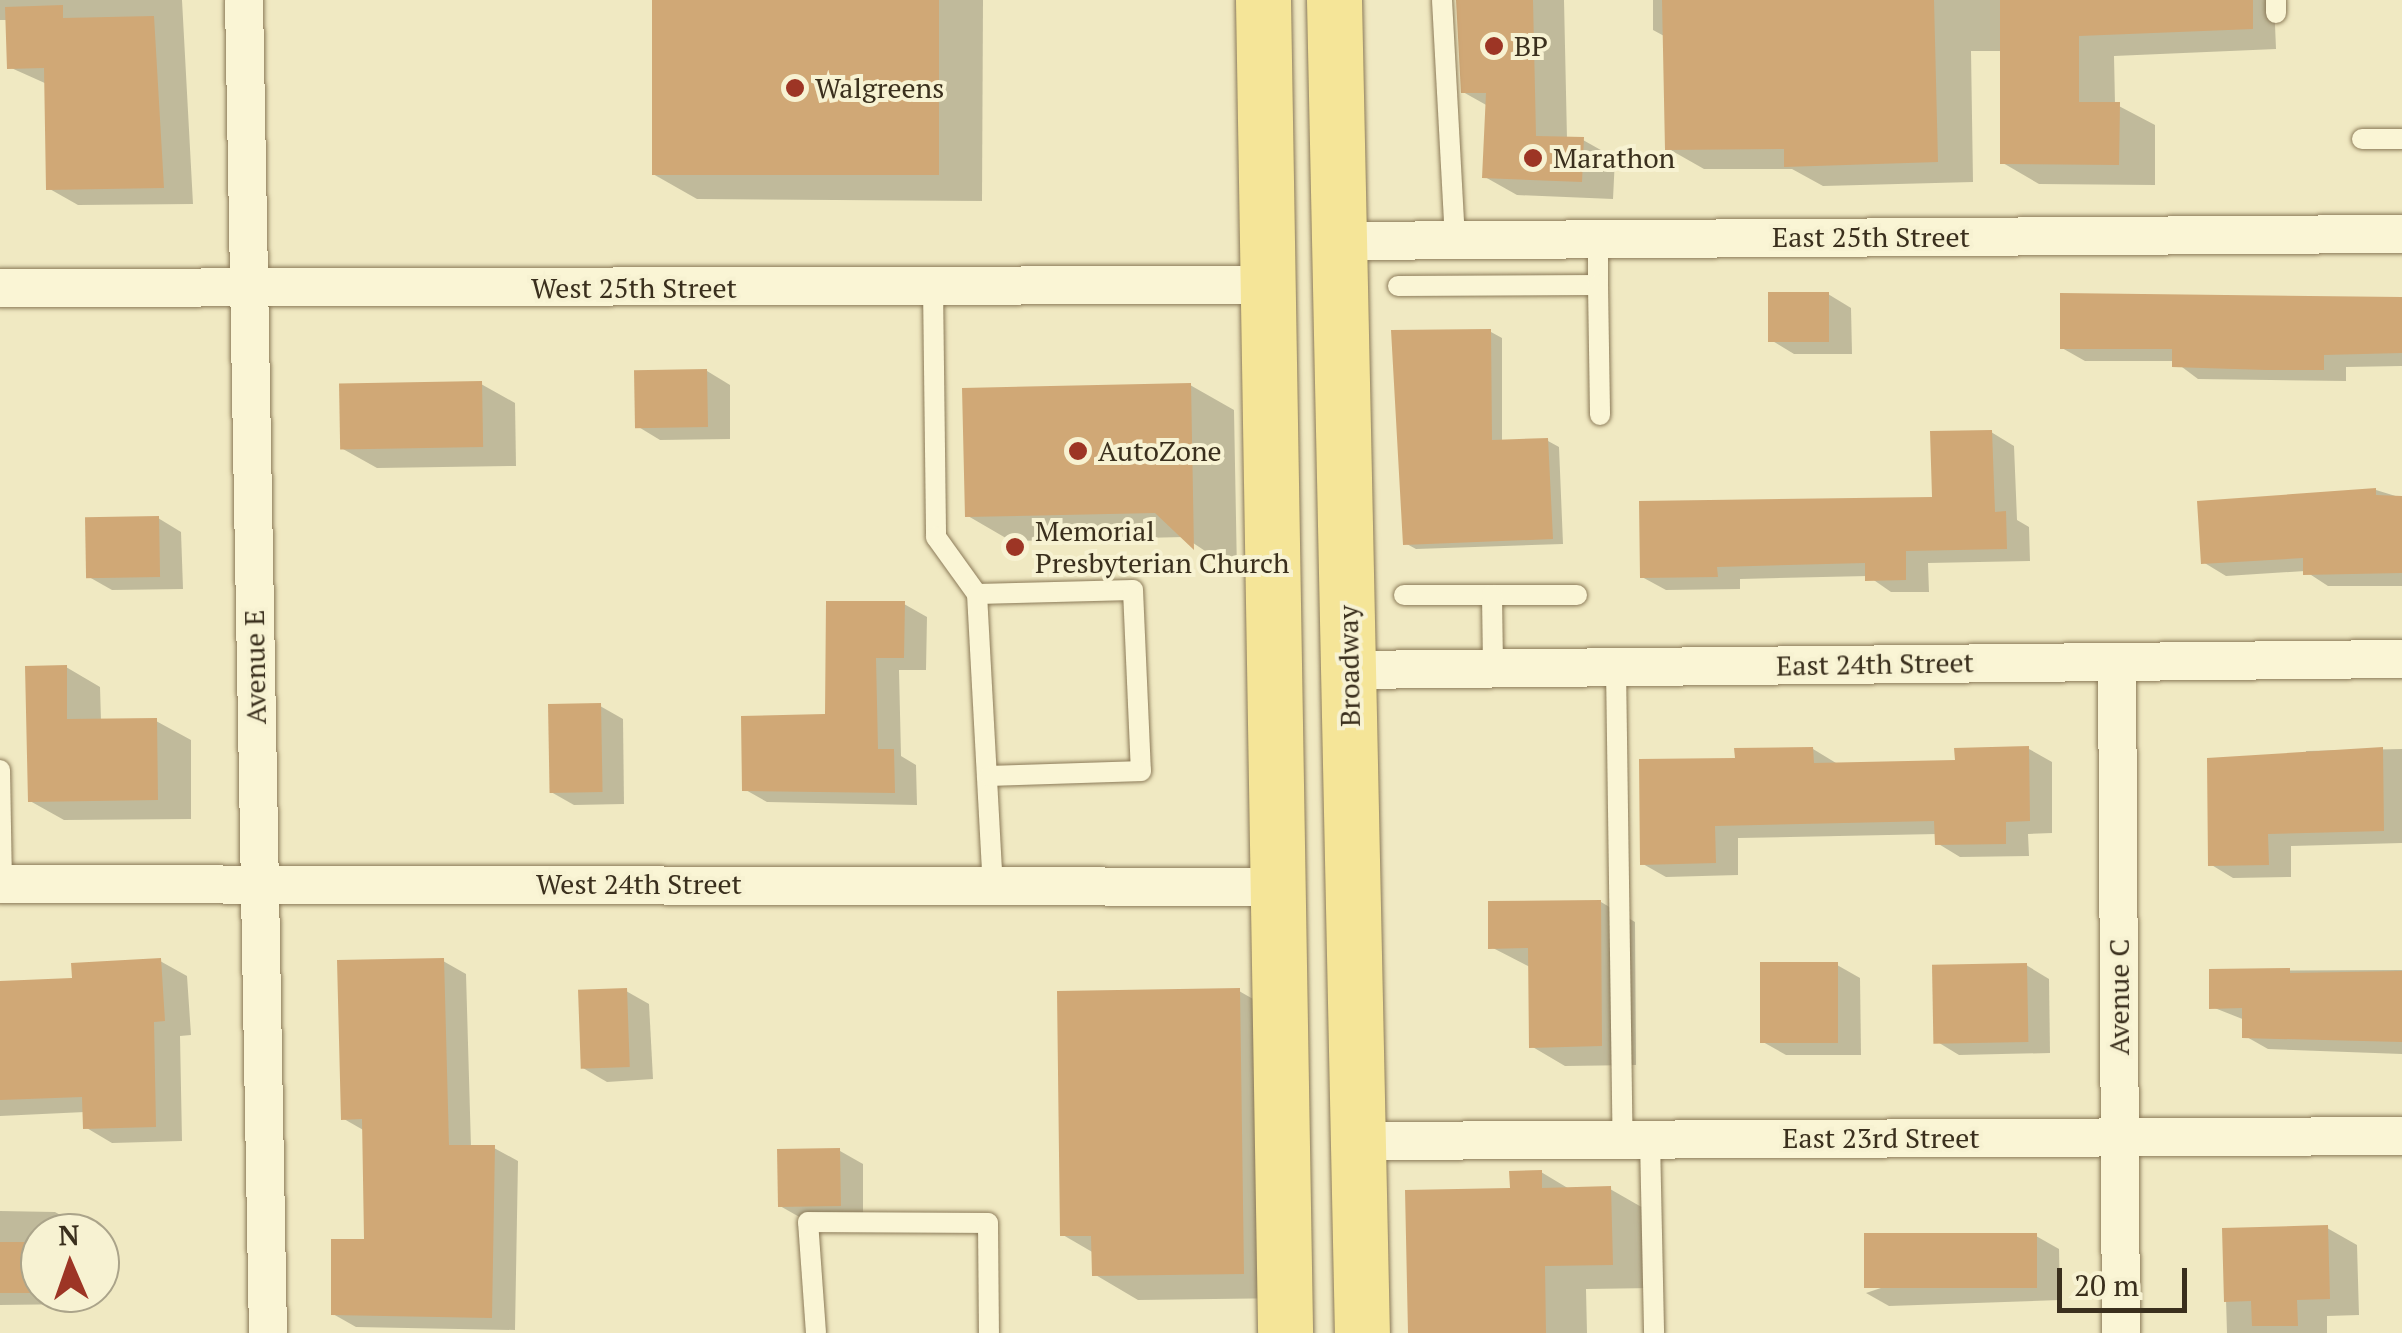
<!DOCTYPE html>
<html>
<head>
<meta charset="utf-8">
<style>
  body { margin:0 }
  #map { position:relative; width:2402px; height:1333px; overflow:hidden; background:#f0e9c2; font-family:"PT Serif",serif }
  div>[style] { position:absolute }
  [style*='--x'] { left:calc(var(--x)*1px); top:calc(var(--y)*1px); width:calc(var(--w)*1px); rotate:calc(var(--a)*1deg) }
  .shadow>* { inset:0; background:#0003 }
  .building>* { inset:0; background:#d0a876; transform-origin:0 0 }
  .roads { filter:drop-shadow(0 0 2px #8b7a58) drop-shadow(0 0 2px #8b7a58) }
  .service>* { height:20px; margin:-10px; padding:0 10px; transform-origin:10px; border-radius:10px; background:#faf5d5 }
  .minor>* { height:38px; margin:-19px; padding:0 19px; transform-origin:19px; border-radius:19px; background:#faf5d5 }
  .primary>* { height:55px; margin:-27.5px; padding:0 27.5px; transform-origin:27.5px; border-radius:27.5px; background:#f5e598 }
  .dots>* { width:28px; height:28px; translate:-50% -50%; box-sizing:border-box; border:5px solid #f7f2d2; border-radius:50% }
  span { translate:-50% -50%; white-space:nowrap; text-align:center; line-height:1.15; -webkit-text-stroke:8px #f7f2d2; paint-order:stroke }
  .poi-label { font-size:28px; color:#3a2f1d }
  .left { translate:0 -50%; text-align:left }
  .street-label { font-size:28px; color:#3a2f1d }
  .north { position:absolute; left:20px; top:1213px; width:100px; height:100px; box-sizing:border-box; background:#f7f2d2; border:2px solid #aba48a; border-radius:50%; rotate:358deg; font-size:28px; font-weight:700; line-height:40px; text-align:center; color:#3a2f1d }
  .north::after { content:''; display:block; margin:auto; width:35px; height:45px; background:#9d3525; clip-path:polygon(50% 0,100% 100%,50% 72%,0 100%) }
  .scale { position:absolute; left:2057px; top:1268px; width:130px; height:45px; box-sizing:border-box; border:5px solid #3a2f1d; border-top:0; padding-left:12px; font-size:30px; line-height:35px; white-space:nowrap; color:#3a2f1d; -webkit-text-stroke:8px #f7f2d2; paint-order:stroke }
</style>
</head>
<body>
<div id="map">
  <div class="shadow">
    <div style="clip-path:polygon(0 0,182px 0,193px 204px,78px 205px,48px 188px,47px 84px,9px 67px,8px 20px,0 20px)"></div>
    <div style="clip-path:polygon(654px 0,983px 0,982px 201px,697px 199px,653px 174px)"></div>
    <div style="clip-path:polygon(1460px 0,1564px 0,1567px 139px,1583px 140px,1615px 158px,1613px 199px,1517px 195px,1485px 177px,1488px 106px,1463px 92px)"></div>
    <div style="clip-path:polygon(1653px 0,2274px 0,2276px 49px,2114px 56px,2115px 104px,2155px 125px,2155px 185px,2039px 184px,2003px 163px,2003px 51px,1971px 51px,1973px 182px,1823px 186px,1792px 169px,1704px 169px,1667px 148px,1666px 37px,1653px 30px)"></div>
    <div style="clip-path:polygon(1828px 294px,1851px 308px,1852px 354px,1794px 354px,1771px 340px)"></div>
    <div style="clip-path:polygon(2402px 298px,2402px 366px,2346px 367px,2346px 381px,2198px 379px,2174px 361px,2085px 361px,2062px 348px)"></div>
    <div style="clip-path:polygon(1491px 332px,1502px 338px,1502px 442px,1548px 441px,1559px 447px,1563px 544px,1416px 549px,1405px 543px)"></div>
    <div style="clip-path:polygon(707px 371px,730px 385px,730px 439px,660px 440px,637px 426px)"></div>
    <div style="clip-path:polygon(481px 384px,515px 403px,516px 466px,377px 468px,343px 449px)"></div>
    <div style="clip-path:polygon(1190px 385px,1234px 410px,1237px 572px,1184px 537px,1011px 541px,968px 516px)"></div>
    <div style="clip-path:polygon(1991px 432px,2014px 446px,2017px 520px,2029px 527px,2030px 561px,1928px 563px,1929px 592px,1891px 592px,1868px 576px,1740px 579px,1740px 589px,1666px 590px,1642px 577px,1934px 500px)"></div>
    <div style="clip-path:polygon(2376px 490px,2402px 498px,2402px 586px,2328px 586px,2305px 571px,2226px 576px,2203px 562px)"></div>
    <div style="clip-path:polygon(158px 518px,181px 532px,183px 589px,112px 590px,89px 577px)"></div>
    <div style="clip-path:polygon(904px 604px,927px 617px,926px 670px,899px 670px,901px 756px,916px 765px,917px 805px,767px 802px,744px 789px,828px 717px)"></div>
    <div style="clip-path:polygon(66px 667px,100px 687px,101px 721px,156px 721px,191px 740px,191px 819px,64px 820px,30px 801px)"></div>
    <div style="clip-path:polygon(600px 706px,623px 719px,624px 804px,574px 805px,551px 792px)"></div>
    <div style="clip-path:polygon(1813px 749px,1836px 763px,1957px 763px,2029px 749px,2052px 762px,2052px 833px,2028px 834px,2029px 856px,1960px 857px,1937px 843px,1937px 834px,1738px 838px,1738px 875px,1666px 877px,1643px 864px,1737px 760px)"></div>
    <div style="clip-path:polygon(2402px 749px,2402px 843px,2291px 846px,2291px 877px,2233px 878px,2210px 864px,2306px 759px,2306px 751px)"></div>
    <div style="clip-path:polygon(1601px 902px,1635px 922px,1636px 1065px,1565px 1066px,1531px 1046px,1530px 967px,1491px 947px)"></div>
    <div style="clip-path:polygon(160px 961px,187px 976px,191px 1035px,180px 1036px,182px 1141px,112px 1143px,85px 1127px,85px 1112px,0 1116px,0 984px,75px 980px)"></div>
    <div style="clip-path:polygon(443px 961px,466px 974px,471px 1147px,494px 1148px,518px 1161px,515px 1330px,356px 1327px,333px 1314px,366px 1241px,365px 1131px,344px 1119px)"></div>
    <div style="clip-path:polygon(1837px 965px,1860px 978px,1861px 1055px,1786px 1055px,1763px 1042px)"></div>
    <div style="clip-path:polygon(2026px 965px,2049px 979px,2050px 1053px,1959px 1055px,1936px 1041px)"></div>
    <div style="clip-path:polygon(2402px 970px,2402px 1054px,2268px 1049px,2245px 1036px,2245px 1020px,2212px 1007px,2211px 971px)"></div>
    <div style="clip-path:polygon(626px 991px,649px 1004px,653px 1079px,607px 1082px,583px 1068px)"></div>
    <div style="clip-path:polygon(1239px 991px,1283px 1016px,1287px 1298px,1138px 1300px,1094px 1274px,1094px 1253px,1063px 1235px)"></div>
    <div style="clip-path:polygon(840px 1151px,863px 1164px,863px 1218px,803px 1219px,780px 1206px)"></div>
    <div style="clip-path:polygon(1541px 1172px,1571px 1190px,1610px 1189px,1652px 1213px,1654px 1288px,1586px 1289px,1587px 1333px,1410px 1333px)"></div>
    <div style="clip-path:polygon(0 1211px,55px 1212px,76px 1224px,76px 1233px,40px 1233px,40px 1293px,77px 1293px,77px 1304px,0 1305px)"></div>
    <div style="clip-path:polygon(2327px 1228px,2357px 1245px,2359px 1315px,2327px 1316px,2327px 1333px,2227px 1333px,2224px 1231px)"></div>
    <div style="clip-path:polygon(2036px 1236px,2059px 1249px,2060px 1300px,1889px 1306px,1866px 1293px)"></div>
  </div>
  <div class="building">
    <div style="left:652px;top:0;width:287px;height:175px"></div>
    <div style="clip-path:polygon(1456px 0,1533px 0,1536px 136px,1584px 137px,1582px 182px,1482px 178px,1486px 93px,1461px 93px)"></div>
    <div style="clip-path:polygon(1662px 0,1934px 0,1938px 162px,1784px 167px,1784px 149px,1665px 150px)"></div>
    <div style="clip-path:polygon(2000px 0,2253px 0,2253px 29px,2079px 36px,2079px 102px,2120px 102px,2119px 165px,2000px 164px)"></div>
    <div style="clip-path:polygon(63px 5px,63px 18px,154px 16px,164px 188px,46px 190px,44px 68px,7px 69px,5px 7px)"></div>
    <div style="left:1768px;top:292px;width:61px;height:50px"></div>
    <div style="clip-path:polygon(2060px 293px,2402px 297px,2402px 353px,2324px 355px,2324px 370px,2266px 370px,2172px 367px,2172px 349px,2060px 349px)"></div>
    <div style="clip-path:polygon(1491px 329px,1492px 440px,1548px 438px,1553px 539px,1403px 545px,1391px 330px)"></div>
    <div style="left:707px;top:369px;width:58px;height:73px;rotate:89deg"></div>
    <div style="left:482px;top:381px;width:66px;height:143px;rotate:89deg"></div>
    <div style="clip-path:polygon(1191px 383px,1194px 550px,1155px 513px,965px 517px,962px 388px)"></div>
    <div style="clip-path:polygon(1992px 430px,1995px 512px,2006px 511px,2007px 549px,1906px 551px,1906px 580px,1865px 581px,1865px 563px,1717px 567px,1718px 577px,1640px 578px,1639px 501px,1932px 497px,1930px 431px)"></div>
    <div style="clip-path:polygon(2376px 488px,2376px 495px,2402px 496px,2402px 573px,2303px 575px,2303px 558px,2201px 564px,2197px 501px)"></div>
    <div style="left:159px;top:516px;width:61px;height:74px;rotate:89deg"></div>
    <div style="clip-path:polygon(826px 601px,905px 601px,904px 658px,876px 658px,878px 749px,894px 749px,895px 793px,742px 791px,741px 716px,825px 714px)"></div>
    <div style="clip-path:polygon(67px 665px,67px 719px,157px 718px,158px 800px,28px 802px,25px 666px)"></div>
    <div style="left:601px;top:703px;width:89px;height:53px;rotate:89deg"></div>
    <div style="clip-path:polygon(2029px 746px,2030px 821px,2006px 822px,2006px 844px,1935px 845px,1934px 821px,1715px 826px,1716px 863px,1640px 865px,1639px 759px,1735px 758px,1734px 748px,1813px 747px,1814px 763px,1955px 760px,1954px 748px)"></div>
    <div style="clip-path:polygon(2383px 747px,2384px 831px,2268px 834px,2269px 865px,2208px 866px,2207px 758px)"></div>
    <div style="clip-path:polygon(1601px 900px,1602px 1046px,1529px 1048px,1528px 948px,1488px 949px,1488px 901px)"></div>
    <div style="clip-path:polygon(161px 958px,165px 1021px,154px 1022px,156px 1127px,83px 1129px,82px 1097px,0 1100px,0 981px,72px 978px,71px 963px)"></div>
    <div style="clip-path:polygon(444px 958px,449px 1145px,495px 1145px,492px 1318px,331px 1315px,331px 1239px,364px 1239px,362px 1119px,341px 1120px,337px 960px)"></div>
    <div style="left:1838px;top:962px;width:81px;height:78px;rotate:90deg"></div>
    <div style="left:2027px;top:963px;width:79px;height:95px;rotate:89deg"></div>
    <div style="clip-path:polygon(2290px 968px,2290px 973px,2402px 971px,2402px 1042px,2242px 1038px,2242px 1008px,2209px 1009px,2209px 969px)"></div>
    <div style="left:627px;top:988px;width:79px;height:49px;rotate:88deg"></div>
    <div style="clip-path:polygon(1240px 988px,1244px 1274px,1092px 1276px,1091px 1236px,1060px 1236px,1057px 991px)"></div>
    <div style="left:840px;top:1148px;width:58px;height:63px;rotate:89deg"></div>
    <div style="clip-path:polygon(1542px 1170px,1542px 1188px,1611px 1186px,1613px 1265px,1545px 1266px,1546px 1333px,1408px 1333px,1405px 1190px,1510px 1188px,1509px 1171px)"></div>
    <div style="clip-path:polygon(2328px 1225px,2330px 1299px,2297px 1300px,2298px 1326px,2252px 1326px,2251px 1301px,2224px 1302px,2222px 1228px)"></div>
    <div style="left:2037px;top:1233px;width:55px;height:173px;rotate:90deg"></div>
    <div style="left:0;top:1242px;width:40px;height:51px"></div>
  </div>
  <div class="roads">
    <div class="service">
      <div style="--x:1442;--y:0;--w:238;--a:86.9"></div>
      <div style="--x:2276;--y:0;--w:13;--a:90"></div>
      <div style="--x:2362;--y:139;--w:40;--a:0"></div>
      <div style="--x:1598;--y:285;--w:47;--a:-90"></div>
      <div style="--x:933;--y:286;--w:251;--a:89.3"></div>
      <div style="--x:936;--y:537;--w:70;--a:54.3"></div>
      <div style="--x:977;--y:594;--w:291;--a:86.9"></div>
      <div style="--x:1398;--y:286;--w:200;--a:-0.3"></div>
      <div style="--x:1598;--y:285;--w:130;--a:89.1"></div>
      <div style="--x:977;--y:594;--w:156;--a:-1.5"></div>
      <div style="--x:1133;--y:590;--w:181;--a:87.5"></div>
      <div style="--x:1141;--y:771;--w:151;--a:178.1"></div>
      <div style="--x:1404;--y:595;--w:173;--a:0"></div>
      <div style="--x:1492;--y:595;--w:74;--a:89.2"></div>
      <div style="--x:1616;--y:667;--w:472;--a:89.2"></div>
      <div style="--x:0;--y:770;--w:114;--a:89"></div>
      <div style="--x:1650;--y:1139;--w:194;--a:88.8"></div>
      <div style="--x:816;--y:1333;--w:111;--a:-94.1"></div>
      <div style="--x:808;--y:1222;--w:180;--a:0.3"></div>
      <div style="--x:988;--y:1223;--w:110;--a:89.5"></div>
    </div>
    <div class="minor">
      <div style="--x:244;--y:0;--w:1333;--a:88.97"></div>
      <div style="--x:1340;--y:241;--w:1062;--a:-0.38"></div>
      <div style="--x:0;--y:288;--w:1267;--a:-0.14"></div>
      <div style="--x:2117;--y:662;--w:671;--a:89.66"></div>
      <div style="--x:1349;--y:670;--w:1053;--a:-0.6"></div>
      <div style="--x:0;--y:884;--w:1279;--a:0.13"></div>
      <div style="--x:1359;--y:1141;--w:1043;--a:-0.27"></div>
    </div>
    <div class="primary">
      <div style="--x:1263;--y:0;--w:1333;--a:89.05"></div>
      <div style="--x:1334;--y:0;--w:1333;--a:88.8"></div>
    </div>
  </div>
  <div class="dots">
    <div style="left:1494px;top:46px;background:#9d3525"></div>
    <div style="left:795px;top:88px;background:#9d3525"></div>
    <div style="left:1533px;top:158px;background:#9d3525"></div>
    <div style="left:1078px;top:451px;background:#9d3525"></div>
    <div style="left:1015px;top:547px;background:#9d3525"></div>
  </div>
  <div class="poi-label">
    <span class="left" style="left:1514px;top:46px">BP</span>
    <span class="left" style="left:815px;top:88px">Walgreens</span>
    <span class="left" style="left:1553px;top:158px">Marathon</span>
    <span class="left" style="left:1098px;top:451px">AutoZone</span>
    <span class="left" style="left:1035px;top:547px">Memorial<br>Presbyterian Church</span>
  </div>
  <div class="street-label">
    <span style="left:1871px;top:237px">East 25th Street</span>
    <span style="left:634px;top:288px">West 25th Street</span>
    <span style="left:1875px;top:664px;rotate:-1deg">East 24th Street</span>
    <span style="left:1349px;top:666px;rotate:-91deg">Broadway</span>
    <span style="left:255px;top:667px;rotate:-91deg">Avenue E</span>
    <span style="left:639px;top:884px">West 24th Street</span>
    <span style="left:2119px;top:997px;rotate:-90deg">Avenue C</span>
    <span style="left:1881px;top:1138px">East 23rd Street</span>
  </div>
  <div class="north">N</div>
  <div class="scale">20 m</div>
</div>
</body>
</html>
